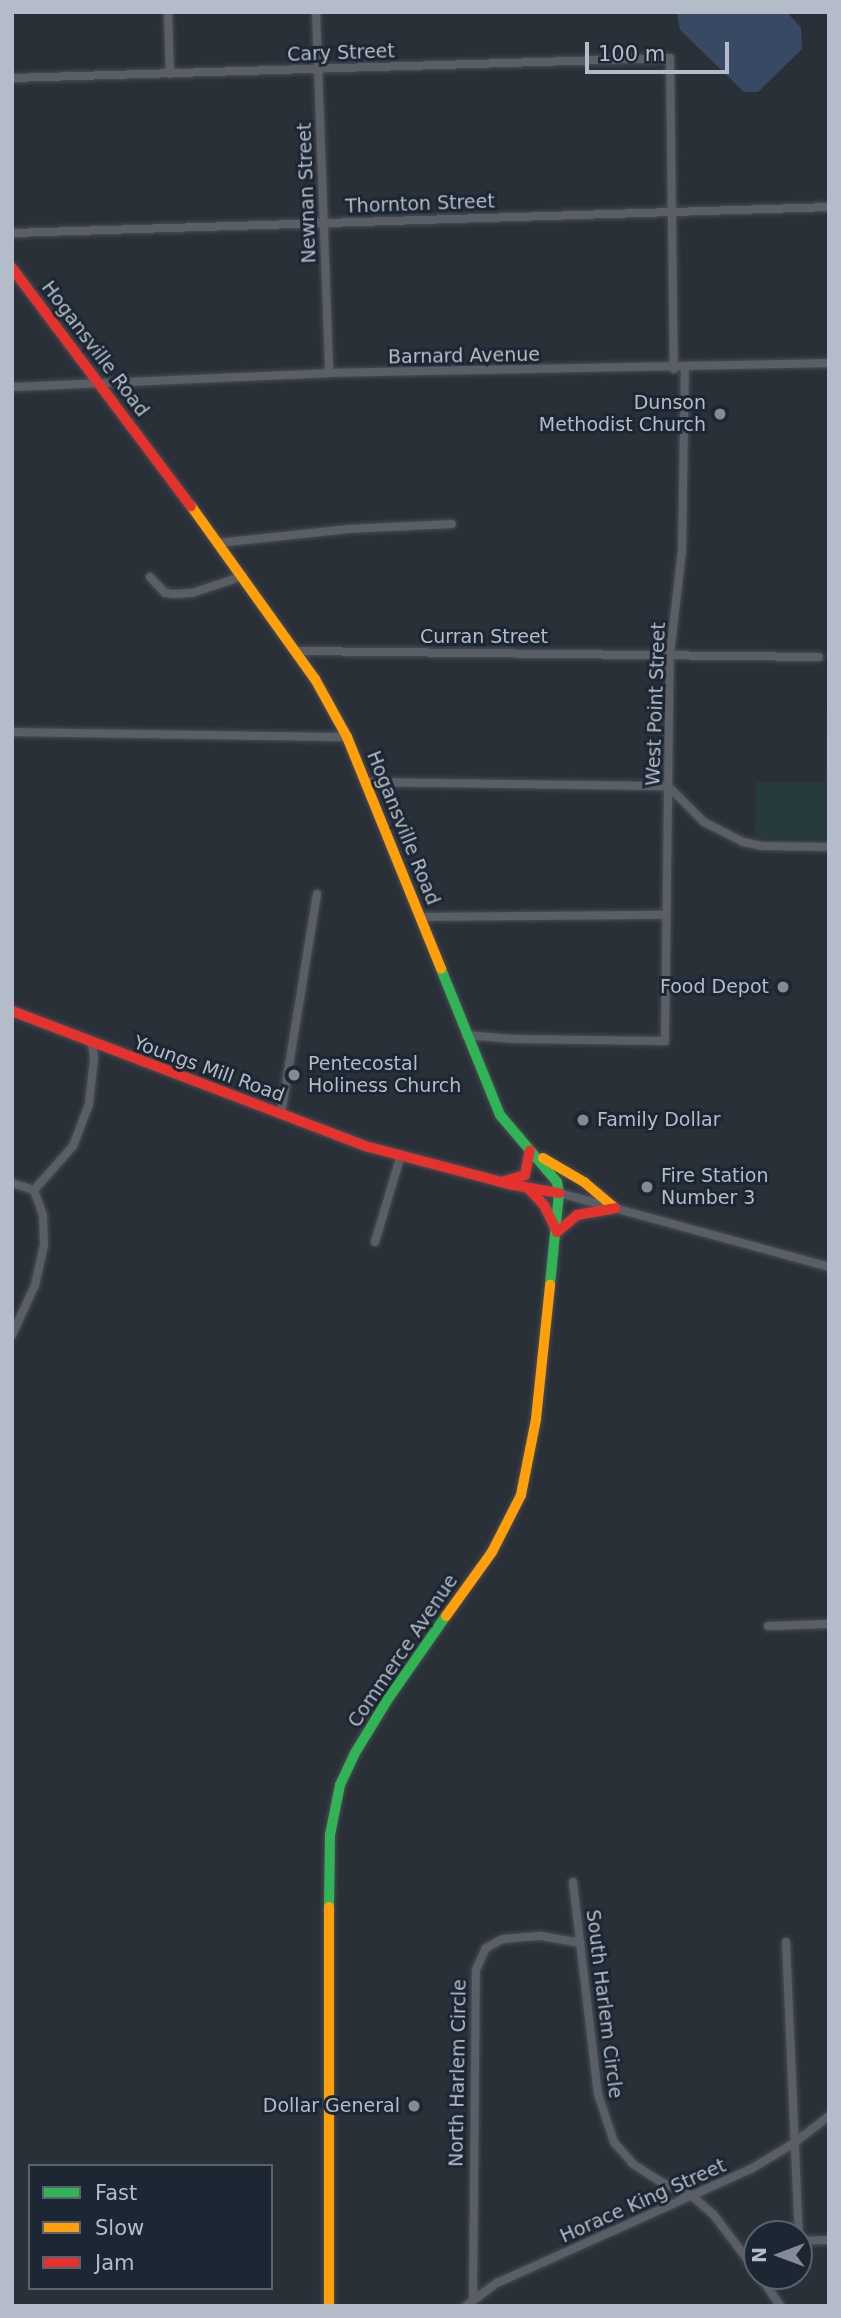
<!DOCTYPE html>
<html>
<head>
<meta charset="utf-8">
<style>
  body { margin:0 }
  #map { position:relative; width:841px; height:2318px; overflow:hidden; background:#2a3038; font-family:"DejaVu Sans",sans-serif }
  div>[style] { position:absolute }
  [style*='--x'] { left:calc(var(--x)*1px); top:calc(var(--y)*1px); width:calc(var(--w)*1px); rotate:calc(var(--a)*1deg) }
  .green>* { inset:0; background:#273a3e }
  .water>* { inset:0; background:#384963 }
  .roads { filter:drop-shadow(0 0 2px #484c53) drop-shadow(0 0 2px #484c53) }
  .street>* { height:8px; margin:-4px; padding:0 4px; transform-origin:4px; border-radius:4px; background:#5a5e66 }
  .fast>* { height:10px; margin:-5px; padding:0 5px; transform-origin:5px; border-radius:5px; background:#30b455 }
  .slow>* { height:10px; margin:-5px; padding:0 5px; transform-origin:5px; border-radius:5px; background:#ff9f0a }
  .jam>* { height:10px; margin:-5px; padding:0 5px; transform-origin:5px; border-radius:5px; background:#e5322d }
  .dots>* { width:19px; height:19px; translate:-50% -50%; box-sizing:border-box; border:4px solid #1d2633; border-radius:50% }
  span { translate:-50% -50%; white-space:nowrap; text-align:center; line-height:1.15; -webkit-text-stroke:6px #1d2633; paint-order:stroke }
  .street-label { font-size:19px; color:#b4bcc9 }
  .poi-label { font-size:19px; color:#b4bcc9 }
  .right { translate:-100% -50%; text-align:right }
  .left { translate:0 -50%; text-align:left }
  .frame { position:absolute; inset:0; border:14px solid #b4bcc9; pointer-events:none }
  .legend { position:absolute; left:28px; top:2164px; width:245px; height:126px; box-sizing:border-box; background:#1d2633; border:2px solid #59626f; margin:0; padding:9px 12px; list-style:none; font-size:21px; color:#b4bcc9 }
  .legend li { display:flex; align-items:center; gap:14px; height:35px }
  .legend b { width:35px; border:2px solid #59626f }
  .north { position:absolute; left:743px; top:2220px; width:70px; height:70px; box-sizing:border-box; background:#1d2633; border:2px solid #59626f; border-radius:50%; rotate:270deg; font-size:19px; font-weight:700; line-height:28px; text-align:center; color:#b4bcc9 }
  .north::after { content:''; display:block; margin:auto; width:24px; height:32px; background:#848b96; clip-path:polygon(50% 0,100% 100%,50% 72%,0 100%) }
  .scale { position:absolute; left:585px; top:42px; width:144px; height:32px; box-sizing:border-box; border:4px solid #b4bcc9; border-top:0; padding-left:9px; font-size:21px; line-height:24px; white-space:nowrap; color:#b4bcc9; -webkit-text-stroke:5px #1d2633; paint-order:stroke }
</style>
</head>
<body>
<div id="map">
  <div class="green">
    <div style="clip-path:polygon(829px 615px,829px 839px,755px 838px,756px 782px,825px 782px)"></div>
  </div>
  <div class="water">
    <div style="clip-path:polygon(677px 12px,787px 12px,801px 28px,802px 49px,758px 92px,744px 92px,680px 30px)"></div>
  </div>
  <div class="roads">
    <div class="street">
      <div style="--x:168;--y:12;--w:62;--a:88.2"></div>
      <div style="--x:316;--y:12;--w:361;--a:87.9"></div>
      <div style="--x:12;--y:78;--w:658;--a:-1.74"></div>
      <div style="--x:670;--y:58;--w:311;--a:89.3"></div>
      <div style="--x:12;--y:233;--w:817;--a:-1.82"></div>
      <div style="--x:12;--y:387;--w:317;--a:-2.5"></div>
      <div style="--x:329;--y:373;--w:500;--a:-1.15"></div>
      <div style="--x:218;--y:543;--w:132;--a:-6.1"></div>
      <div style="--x:349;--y:529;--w:103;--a:-2.8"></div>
      <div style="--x:150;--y:577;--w:22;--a:47"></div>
      <div style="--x:165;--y:593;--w:9;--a:6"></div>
      <div style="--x:174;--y:594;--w:18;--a:-3"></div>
      <div style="--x:192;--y:593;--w:54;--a:-18.4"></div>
      <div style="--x:298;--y:651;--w:521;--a:0.66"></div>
      <div style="--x:12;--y:732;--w:335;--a:0.9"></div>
      <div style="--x:366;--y:782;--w:302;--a:0.8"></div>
      <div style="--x:668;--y:786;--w:51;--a:45"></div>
      <div style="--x:704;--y:822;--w:44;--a:27.1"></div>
      <div style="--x:743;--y:842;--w:19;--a:12"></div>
      <div style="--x:762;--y:846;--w:67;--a:0.9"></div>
      <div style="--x:420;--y:917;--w:246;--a:-0.5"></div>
      <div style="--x:466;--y:1035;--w:47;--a:4.9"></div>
      <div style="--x:513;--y:1039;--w:152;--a:0.8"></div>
      <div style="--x:665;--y:1041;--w:387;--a:-89.3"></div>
      <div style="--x:670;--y:654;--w:104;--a:-83.4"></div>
      <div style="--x:682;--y:551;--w:182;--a:-89.1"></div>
      <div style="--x:281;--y:1114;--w:223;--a:-80.7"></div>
      <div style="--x:12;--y:1183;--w:23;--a:18"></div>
      <div style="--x:559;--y:1193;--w:280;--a:15.3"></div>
      <div style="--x:375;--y:1242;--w:91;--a:-73.4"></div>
      <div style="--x:12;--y:1335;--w:55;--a:-65.3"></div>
      <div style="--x:35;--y:1285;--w:41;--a:-77.3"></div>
      <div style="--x:44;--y:1245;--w:30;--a:-92"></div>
      <div style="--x:43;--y:1215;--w:27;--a:-110"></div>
      <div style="--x:34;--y:1190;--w:59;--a:-48.4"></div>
      <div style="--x:73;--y:1146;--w:45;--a:-69.1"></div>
      <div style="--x:89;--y:1104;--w:46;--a:-83.8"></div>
      <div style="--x:94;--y:1058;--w:14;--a:-98"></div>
      <div style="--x:768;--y:1626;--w:61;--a:-1.9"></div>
      <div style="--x:573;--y:1882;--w:213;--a:83.3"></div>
      <div style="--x:598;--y:2094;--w:51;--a:71.6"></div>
      <div style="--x:614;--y:2142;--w:29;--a:49"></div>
      <div style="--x:633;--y:2164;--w:33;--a:33"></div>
      <div style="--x:661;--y:2182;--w:34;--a:24"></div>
      <div style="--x:692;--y:2196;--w:28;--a:41"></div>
      <div style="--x:713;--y:2214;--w:73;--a:52.8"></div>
      <div style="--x:786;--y:1942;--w:292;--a:87.5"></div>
      <div style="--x:799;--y:2237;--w:4;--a:90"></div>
      <div style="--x:799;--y:2241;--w:30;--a:-2"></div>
      <div style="--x:760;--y:2276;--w:36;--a:56"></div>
      <div style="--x:473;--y:2299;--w:329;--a:-89.5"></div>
      <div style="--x:476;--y:1970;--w:24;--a:-66"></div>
      <div style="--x:486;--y:1948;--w:19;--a:-28"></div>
      <div style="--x:503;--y:1939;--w:38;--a:-5"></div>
      <div style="--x:541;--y:1936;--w:40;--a:10"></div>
      <div style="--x:466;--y:2306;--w:39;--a:-37"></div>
      <div style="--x:497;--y:2283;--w:278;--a:-24.2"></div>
      <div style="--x:751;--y:2169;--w:50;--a:-31.2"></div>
      <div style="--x:794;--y:2143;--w:44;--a:-37.6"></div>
    </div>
    <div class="fast">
      <div style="--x:441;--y:969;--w:157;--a:68"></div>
      <div style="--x:500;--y:1115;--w:88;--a:49.6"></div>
      <div style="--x:557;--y:1182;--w:11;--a:80"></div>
      <div style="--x:559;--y:1193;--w:92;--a:95.6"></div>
      <div style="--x:329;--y:1907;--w:72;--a:-89.2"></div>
      <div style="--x:330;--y:1835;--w:51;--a:-78.7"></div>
      <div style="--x:340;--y:1785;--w:35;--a:-65"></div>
      <div style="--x:355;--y:1753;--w:63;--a:-58.6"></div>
      <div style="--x:388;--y:1699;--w:101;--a:-55.1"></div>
    </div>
    <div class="slow">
      <div style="--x:191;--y:506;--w:213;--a:54.4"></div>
      <div style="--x:315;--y:679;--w:66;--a:61.1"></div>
      <div style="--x:347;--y:737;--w:250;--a:67.9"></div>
      <div style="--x:543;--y:1158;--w:48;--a:30.3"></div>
      <div style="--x:584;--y:1182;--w:40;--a:40"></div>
      <div style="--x:446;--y:1616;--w:79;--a:-54.3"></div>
      <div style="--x:492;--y:1552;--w:64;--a:-63"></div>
      <div style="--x:521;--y:1495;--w:77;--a:-78.8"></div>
      <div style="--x:536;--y:1419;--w:135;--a:-84"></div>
      <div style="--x:329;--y:2306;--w:399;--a:-90"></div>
    </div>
    <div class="jam">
      <div style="--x:12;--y:268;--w:298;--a:53.1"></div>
      <div style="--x:12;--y:1011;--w:382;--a:20.9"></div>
      <div style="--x:369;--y:1147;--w:149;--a:14.8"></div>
      <div style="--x:513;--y:1185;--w:47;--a:9.9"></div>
      <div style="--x:501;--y:1182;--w:25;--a:-16"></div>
      <div style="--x:525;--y:1175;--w:25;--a:-79"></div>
      <div style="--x:528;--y:1188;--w:23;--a:47"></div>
      <div style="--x:544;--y:1205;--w:30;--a:64"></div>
      <div style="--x:557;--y:1232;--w:26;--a:-40"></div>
      <div style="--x:577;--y:1215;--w:39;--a:-10"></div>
    </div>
  </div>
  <div class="dots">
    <div style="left:720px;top:414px;background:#848b96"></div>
    <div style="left:783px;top:987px;background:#848b96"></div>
    <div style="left:294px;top:1075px;background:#848b96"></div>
    <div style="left:583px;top:1120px;background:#848b96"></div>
    <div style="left:647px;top:1187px;background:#848b96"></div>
    <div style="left:414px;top:2106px;background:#848b96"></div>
  </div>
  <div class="street-label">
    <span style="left:341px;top:53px;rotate:-2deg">Cary Street</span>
    <span style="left:307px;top:193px;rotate:-92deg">Newnan Street</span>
    <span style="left:420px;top:204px;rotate:-2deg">Thornton Street</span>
    <span style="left:95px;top:349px;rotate:53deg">Hogansville Road</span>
    <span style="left:464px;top:356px;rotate:-1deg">Barnard Avenue</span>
    <span style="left:484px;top:637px">Curran Street</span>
    <span style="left:656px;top:704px;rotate:-88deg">West Point Street</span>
    <span style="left:403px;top:828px;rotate:68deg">Hogansville Road</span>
    <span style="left:209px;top:1069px;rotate:20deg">Youngs Mill Road</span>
    <span style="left:403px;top:1651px;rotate:-56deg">Commerce Avenue</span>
    <span style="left:604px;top:2004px;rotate:83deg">South Harlem Circle</span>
    <span style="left:458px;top:2073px;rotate:-89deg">North Harlem Circle</span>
    <span style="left:643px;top:2201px;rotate:-24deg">Horace King Street</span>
  </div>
  <div class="poi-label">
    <span class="right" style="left:706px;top:414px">Dunson<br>Methodist Church</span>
    <span class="right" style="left:769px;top:987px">Food Depot</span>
    <span class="left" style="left:308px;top:1075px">Pentecostal<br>Holiness Church</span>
    <span class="left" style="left:597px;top:1120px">Family Dollar</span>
    <span class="left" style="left:661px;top:1187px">Fire Station<br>Number 3</span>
    <span class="right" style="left:400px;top:2106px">Dollar General</span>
  </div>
  <div class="frame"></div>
  <ul class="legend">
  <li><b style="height:9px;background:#30b455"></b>Fast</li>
  <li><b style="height:9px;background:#ff9f0a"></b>Slow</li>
  <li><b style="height:9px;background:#e5322d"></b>Jam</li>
  </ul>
  <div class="north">N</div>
  <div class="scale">100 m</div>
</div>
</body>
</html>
